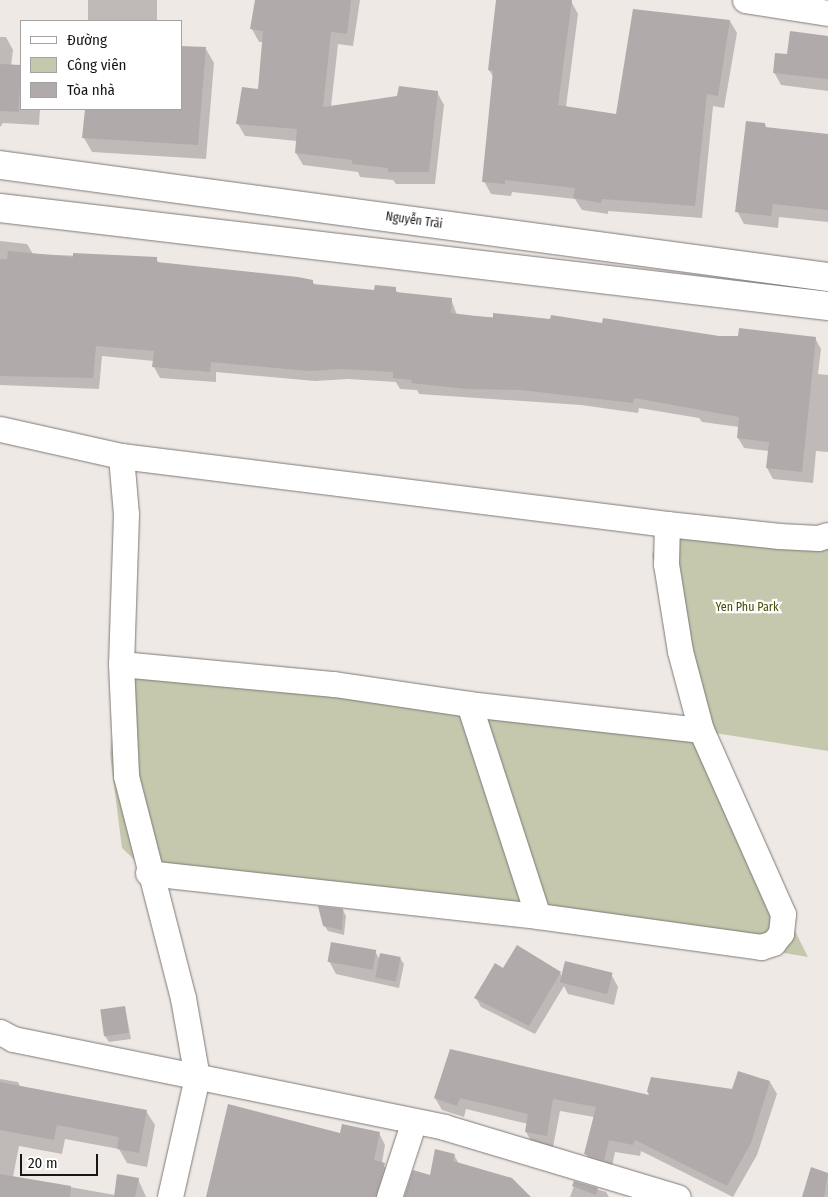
<!DOCTYPE html>
<html>
<head>
<meta charset="utf-8">
<style>
  body { margin:0 }
  #map { position:relative; width:828px; height:1197px; overflow:hidden; background:#efe9e6; font-family:"Fira Sans Condensed",sans-serif }
  div>[style] { position:absolute }
  [style*='--x'] { left:calc(var(--x)*1px); top:calc(var(--y)*1px); width:calc(var(--w)*1px); rotate:calc(var(--a)*1deg) }
  .green>* { inset:0; background:#c5c8ad }
  .shadow>* { inset:0; background:#0003; transform-origin:0 0 }
  .building>* { inset:0; background:#b0aaaa; transform-origin:0 0 }
  .roads { filter:drop-shadow(0 0 1px #7e7976) drop-shadow(0 0 1px #7e7976) }
  .street>* { height:25px; margin:-12.5px; padding:0 12.5px; transform-origin:12.5px; border-radius:12.5px; background:#fff }
  .secondary>* { height:28px; margin:-14px; padding:0 14px; transform-origin:14px; border-radius:14px; background:#fff }
  span { translate:-50% -50%; white-space:nowrap; text-align:center; line-height:1.15; -webkit-text-stroke:4.5px #fff; paint-order:stroke }
  .street-label { font-size:12px; color:#191716 }
  .park-label { font-size:12px; color:#474b03 }
  .legend { position:absolute; left:20px; top:20px; width:162px; height:90px; box-sizing:border-box; background:#fff; border:1px solid #a3a2a2; margin:0; padding:6px 9px; list-style:none; font-size:15px; color:#191716 }
  .legend li { display:flex; align-items:center; gap:10px; height:25px }
  .legend b { width:25px; border:1px solid #a3a2a2 }
  .scale { position:absolute; left:20px; top:1154px; width:78px; height:22px; box-sizing:border-box; border:2px solid #191716; border-top:0; padding-left:6px; font-size:15px; line-height:18px; white-space:nowrap; color:#191716; -webkit-text-stroke:4px #fff; paint-order:stroke }
</style>
</head>
<body>
<div id="map">
  <div class="green">
    <div style="clip-path:polygon(667px 524px,828px 529px,828px 751px,702px 731px,728px 797px,808px 957px,730px 944px,148px 873px,122px 848px,110px 754px,121px 664px,698px 730px,652px 555px)"></div>
  </div>
  <div class="shadow">
    <div style="left:88px;top:0;width:69px;height:21px"></div>
    <div style="clip-path:polygon(256px 0,360px 0,353px 46px,338px 44px,331px 107px,437px 92px,444px 105px,435px 184px,396px 184px,393px 180px,360px 177px,358px 172px,303px 165px,296px 153px,297px 141px,245px 136px,238px 124px,259px 90px,263px 42px,259px 42px,252px 29px)"></div>
    <div style="clip-path:polygon(497px 0,571px 1px,578px 14px,566px 107px,617px 115px,730px 21px,737px 33px,724px 108px,713px 106px,702px 218px,608px 211px,608px 214px,582px 210px,575px 199px,512px 192px,511px 196px,491px 194px,484px 181px,494px 78px,489px 70px)"></div>
    <div style="clip-path:polygon(0 37px,6px 37px,13px 50px,11px 66px,21px 67px,21px 109px,40px 109px,39px 125px,3px 123px,0 127px)"></div>
    <div style="clip-path:polygon(828px 37px,828px 91px,781px 85px,774px 72px)"></div>
    <div style="clip-path:polygon(206px 49px,214px 63px,206px 159px,92px 152px,84px 138px,86px 109px,181px 109px)"></div>
    <div style="clip-path:polygon(765px 124px,767px 129px,828px 136px,828px 222px,779px 217px,778px 228px,744px 224px,737px 211px)"></div>
    <div style="clip-path:polygon(0 241px,27px 244px,33px 254px,156px 259px,159px 263px,312px 281px,315px 285px,375px 291px,395px 289px,398px 293px,451px 299px,457px 315px,603px 324px,719px 337px,815px 338px,821px 349px,818px 374px,828px 375px,828px 452px,816px 451px,813px 483px,773px 479px,767px 468px,769px 451px,744px 448px,738px 438px,739px 427px,702px 422px,699px 418px,639px 408px,638px 413px,581px 405px,419px 394px,417px 390px,400px 389px,396px 382px,348px 379px,315px 381px,216px 372px,216px 382px,160px 378px,154px 367px,154px 361px,102px 356px,99px 389px,0 385px)"></div>
    <div style="clip-path:polygon(343px 910px,346px 916px,344px 935px,328px 931px,324px 925px)"></div>
    <div style="clip-path:polygon(375px 951px,380px 960px,400px 958px,404px 964px,399px 988px,336px 974px,329px 961px)"></div>
    <div style="clip-path:polygon(560px 973px,562px 977px,611px 974px,618px 987px,614px 1005px,568px 994px,564px 986px,535px 1034px,481px 1007px,476px 998px)"></div>
    <div style="clip-path:polygon(125px 1007px,131px 1039px,109px 1042px,105px 1036px)"></div>
    <div style="clip-path:polygon(451px 1050px,652px 1097px,733px 1091px,770px 1082px,777px 1094px,757px 1155px,733px 1197px,641px 1151px,640px 1156px,615px 1152px,611px 1171px,593px 1166px,586px 1154px,594px 1117px,560px 1111px,553px 1147px,533px 1144px,526px 1132px,528px 1124px,466px 1109px,464px 1117px,442px 1110px,435px 1098px)"></div>
    <div style="clip-path:polygon(0 1079px,18px 1082px,21px 1088px,146px 1111px,155px 1125px,147px 1167px,127px 1163px,119px 1149px,65px 1139px,62px 1154px,19px 1146px,13px 1177px,115px 1195px,138px 1179px,146px 1197px,0 1197px)"></div>
    <div style="clip-path:polygon(379px 1133px,385px 1145px,382px 1163px,391px 1175px,385px 1197px,207px 1197px,341px 1134px)"></div>
    <div style="clip-path:polygon(454px 1155px,459px 1164px,529px 1197px,404px 1197px)"></div>
    <div style="clip-path:polygon(812px 1169px,828px 1174px,828px 1197px,803px 1197px)"></div>
    <div style="clip-path:polygon(575px 1183px,606px 1192px,609px 1197px,570px 1197px)"></div>
  </div>
  <div class="building">
    <div style="clip-path:polygon(255px 0,351px 0,347px 34px,331px 32px,323px 107px,397px 96px,399px 86px,438px 91px,429px 172px,388px 172px,388px 168px,352px 164px,352px 160px,295px 153px,297px 129px,236px 124px,242px 87px,258px 89px,263px 31px,250px 29px)"></div>
    <div style="clip-path:polygon(496px 0,572px 0,558px 105px,616px 114px,633px 9px,730px 20px,718px 96px,707px 94px,695px 206px,602px 199px,601px 203px,573px 198px,575px 188px,505px 180px,505px 184px,482px 182px,493px 71px,488px 70px)"></div>
    <div style="clip-path:polygon(790px 31px,828px 36px,828px 79px,773px 73px,775px 53px,787px 54px)"></div>
    <div style="clip-path:polygon(181px 46px,206px 47px,198px 145px,82px 138px,85px 109px,181px 109px)"></div>
    <div style="left:0;top:64px;width:21px;height:47px;rotate:3deg"></div>
    <div style="clip-path:polygon(746px 121px,765px 123px,765px 127px,828px 134px,828px 210px,773px 204px,771px 216px,735px 212px)"></div>
    <div style="clip-path:polygon(8px 251px,73px 257px,73px 253px,157px 257px,157px 262px,298px 277px,313px 280px,313px 284px,374px 290px,375px 285px,396px 287px,396px 292px,452px 298px,451px 313px,493px 318px,493px 313px,550px 319px,551px 315px,602px 323px,603px 318px,719px 336px,738px 336px,739px 328px,816px 337px,802px 472px,766px 468px,769px 442px,737px 438px,739px 417px,634px 398px,633px 403px,521px 390px,467px 389px,411px 383px,412px 380px,393px 378px,393px 372px,342px 369px,309px 371px,211px 362px,210px 372px,152px 367px,154px 351px,96px 346px,93px 378px,0 376px,0 259px,7px 259px)"></div>
    <div style="clip-path:polygon(318px 906px,343px 909px,342px 930px,323px 926px)"></div>
    <div style="left:331px;top:942px;width:46px;height:20px;rotate:10deg"></div>
    <div style="clip-path:polygon(517px 945px,561px 972px,529px 1026px,474px 998px,495px 963px,503px 968px)"></div>
    <div style="left:380px;top:953px;width:21px;height:25px;rotate:11deg"></div>
    <div style="left:565px;top:961px;width:49px;height:22px;rotate:14deg"></div>
    <div style="left:125px;top:1006px;width:27px;height:25px;rotate:82deg"></div>
    <div style="clip-path:polygon(450px 1049px,649px 1095px,647px 1091px,651px 1077px,732px 1089px,738px 1071px,770px 1081px,751px 1143px,727px 1186px,635px 1140px,633px 1145px,609px 1140px,604px 1160px,584px 1154px,596px 1107px,553px 1099px,547px 1136px,525px 1132px,528px 1114px,460px 1098px,457px 1106px,434px 1098px)"></div>
    <div style="clip-path:polygon(0 1082px,147px 1110px,139px 1153px,117px 1149px,119px 1137px,57px 1125px,54px 1140px,0 1130px)"></div>
    <div style="clip-path:polygon(228px 1104px,340px 1133px,342px 1124px,380px 1132px,374px 1160px,385px 1163px,375px 1197px,206px 1197px)"></div>
    <div style="clip-path:polygon(435px 1149px,455px 1154px,453px 1161px,512px 1178px,531px 1197px,404px 1197px,413px 1170px,430px 1175px)"></div>
    <div style="clip-path:polygon(811px 1167px,828px 1173px,824px 1197px,802px 1197px)"></div>
    <div style="clip-path:polygon(0 1174px,71px 1186px,70px 1197px,0 1197px)"></div>
    <div style="clip-path:polygon(117px 1174px,139px 1178px,135px 1197px,114px 1197px)"></div>
    <div style="clip-path:polygon(574px 1181px,598px 1188px,596px 1195px,572px 1186px)"></div>
  </div>
  <div class="roads">
    <div class="street">
      <div style="--x:745;--y:0;--w:84;--a:8.9"></div>
      <div style="--x:0;--y:429;--w:124;--a:12.6"></div>
      <div style="--x:121;--y:456;--w:550;--a:7.1"></div>
      <div style="--x:667;--y:524;--w:113;--a:6.1"></div>
      <div style="--x:779;--y:536;--w:39;--a:3"></div>
      <div style="--x:818;--y:538;--w:10;--a:-17"></div>
      <div style="--x:121;--y:456;--w:58;--a:85.1"></div>
      <div style="--x:126;--y:514;--w:150;--a:91.9"></div>
      <div style="--x:121;--y:664;--w:112;--a:87.4"></div>
      <div style="--x:126;--y:776;--w:229;--a:75.6"></div>
      <div style="--x:183;--y:998;--w:80;--a:80"></div>
      <div style="--x:197;--y:1077;--w:123;--a:102.7"></div>
      <div style="--x:121;--y:664;--w:214;--a:5.4"></div>
      <div style="--x:334;--y:684;--w:136;--a:8.4"></div>
      <div style="--x:469;--y:704;--w:233;--a:6.4"></div>
      <div style="--x:469;--y:704;--w:223;--a:72"></div>
      <div style="--x:148;--y:873;--w:392;--a:6.3"></div>
      <div style="--x:538;--y:916;--w:225;--a:7.9"></div>
      <div style="--x:761;--y:947;--w:13;--a:-18"></div>
      <div style="--x:773;--y:943;--w:13;--a:-51"></div>
      <div style="--x:781;--y:933;--w:19;--a:-84"></div>
      <div style="--x:783;--y:914;--w:201;--a:-114"></div>
      <div style="--x:701;--y:730;--w:82;--a:-104.9"></div>
      <div style="--x:680;--y:651;--w:88;--a:-99.1"></div>
      <div style="--x:666;--y:564;--w:40;--a:-88.6"></div>
      <div style="--x:0;--y:1032;--w:15;--a:28"></div>
      <div style="--x:13;--y:1039;--w:440;--a:11.5"></div>
      <div style="--x:444;--y:1127;--w:244;--a:16.7"></div>
      <div style="--x:389;--y:1197;--w:80;--a:-71.8"></div>
    </div>
    <div class="secondary">
      <div style="--x:0;--y:165;--w:836;--a:7.7"></div>
      <div style="--x:0;--y:208;--w:834;--a:6.75"></div>
    </div>
  </div>
  <div class="street-label">
    <span style="left:414px;top:221px;rotate:8deg">Nguyễn Trãi</span>
  </div>
  <div class="park-label">
    <span style="left:747px;top:608px">Yen Phu Park</span>
  </div>
  <ul class="legend">
  <li><b style="height:6px;background:#fff"></b>Đường</li>
  <li><b style="height:14px;background:#c5c8ad"></b>Công viên</li>
  <li><b style="height:14px;background:#b0aaaa"></b>Tòa nhà</li>
  </ul>
  <div class="scale">20 m</div>
</div>
</body>
</html>
